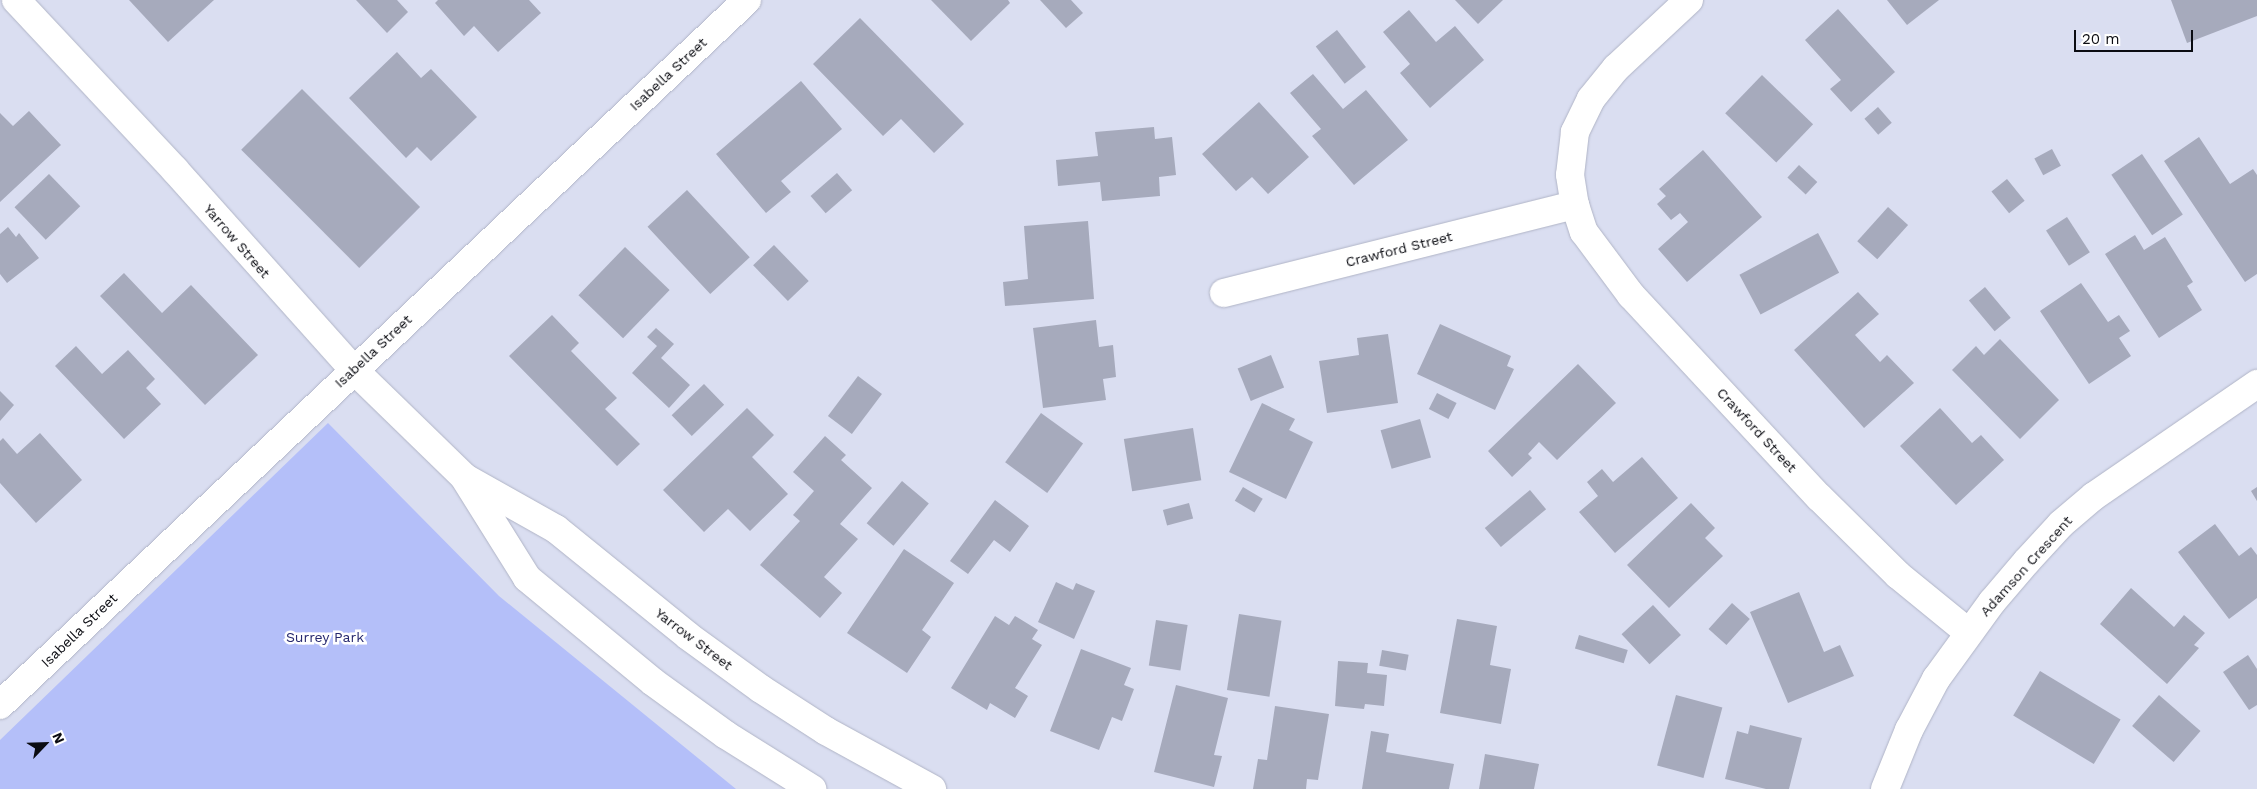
<!DOCTYPE html>
<html>
<head>
<meta charset="utf-8">
<style>
  body { margin:0 }
  #map { position:relative; width:2257px; height:789px; overflow:hidden; background:#dadef1; font-family:"Work Sans",sans-serif }
  div>[style] { position:absolute }
  [style*='--x'] { left:calc(var(--x)*1px); top:calc(var(--y)*1px); width:calc(var(--w)*1px); rotate:calc(var(--a)*1deg) }
  .green>* { inset:0; background:#b4bff9 }
  .building>* { inset:0; background:#a6aabc; transform-origin:0 0 }
  .roads { filter:drop-shadow(0 0 1px #b0b4c6) drop-shadow(0 0 1px #b0b4c6) }
  .street>* { height:28px; margin:-14px; padding:0 14px; transform-origin:14px; border-radius:14px; background:#fff }
  .secondary>* { height:28px; margin:-14px; padding:0 14px; transform-origin:14px; border-radius:14px; background:#fff }
  span { translate:-50% -50%; white-space:nowrap; text-align:center; line-height:1.15; -webkit-text-stroke:5px #fff; paint-order:stroke }
  .street-label { font-size:14px; color:#0b0c12 }
  .park-label { font-size:14px; color:#26286e }
  .north { position:absolute; left:20px; top:719px; width:50px; height:50px; -webkit-text-stroke:4px #fff; paint-order:stroke; rotate:66deg; font-size:14px; font-weight:700; line-height:20px; text-align:center; color:#0b0c12 }
  .north::after { content:''; display:block; margin:auto; width:18px; height:22px; background:#0b0c12; clip-path:polygon(50% 0,100% 100%,50% 72%,0 100%) }
  .scale { position:absolute; left:2074px; top:30px; width:119px; height:22px; box-sizing:border-box; border:2px solid #0b0c12; border-top:0; padding-left:6px; font-size:15px; line-height:18px; white-space:nowrap; color:#0b0c12; -webkit-text-stroke:4px #fff; paint-order:stroke }
</style>
</head>
<body>
<div id="map">
  <div class="green">
    <div style="clip-path:polygon(328px 423px,499px 596px,736px 789px,0 789px,0 740px)"></div>
  </div>
  <div class="building">
    <div style="clip-path:polygon(129px 0,214px 0,168px 42px)"></div>
    <div style="clip-path:polygon(356px 0,397px 0,408px 12px,387px 33px)"></div>
    <div style="clip-path:polygon(438px 0,529px 0,541px 13px,498px 52px,474px 26px,464px 36px,435px 3px)"></div>
    <div style="clip-path:polygon(931px 0,1008px 0,1010px 3px,971px 41px)"></div>
    <div style="clip-path:polygon(1040px 0,1071px 0,1083px 13px,1066px 28px)"></div>
    <div style="clip-path:polygon(1455px 0,1503px 0,1478px 24px)"></div>
    <div style="clip-path:polygon(1887px 0,1939px 0,1907px 25px)"></div>
    <div style="clip-path:polygon(2171px 0,2257px 0,2257px 16px,2187px 43px)"></div>
    <div style="clip-path:polygon(1838px 9px,1895px 72px,1851px 112px,1830px 89px,1841px 80px,1805px 40px)"></div>
    <div style="clip-path:polygon(1409px 10px,1436px 42px,1455px 26px,1484px 60px,1430px 108px,1400px 73px,1410px 64px,1383px 32px)"></div>
    <div style="clip-path:polygon(860px 18px,964px 124px,934px 153px,901px 119px,883px 136px,813px 64px)"></div>
    <div style="left:1337px;top:30px;width:47px;height:27px;rotate:52deg"></div>
    <div style="clip-path:polygon(397px 52px,421px 78px,431px 69px,477px 117px,431px 161px,417px 147px,406px 158px,349px 98px)"></div>
    <div style="clip-path:polygon(1313px 74px,1343px 109px,1366px 90px,1408px 140px,1354px 185px,1312px 136px,1321px 129px,1290px 93px)"></div>
    <div style="left:1762px;top:75px;width:71px;height:53px;rotate:44deg"></div>
    <div style="clip-path:polygon(801px 81px,842px 129px,781px 181px,791px 192px,766px 213px,716px 154px)"></div>
    <div style="left:302px;top:89px;width:167px;height:86px;rotate:45deg"></div>
    <div style="clip-path:polygon(1259px 102px,1309px 157px,1268px 194px,1252px 177px,1236px 191px,1202px 154px)"></div>
    <div style="left:1878px;top:107px;width:21px;height:18px;rotate:49deg"></div>
    <div style="clip-path:polygon(29px 111px,61px 145px,0 202px,0 113px,13px 126px)"></div>
    <div style="clip-path:polygon(1154px 127px,1155px 139px,1172px 137px,1176px 175px,1159px 177px,1160px 196px,1102px 201px,1100px 182px,1058px 186px,1056px 160px,1098px 156px,1095px 132px)"></div>
    <div style="clip-path:polygon(2199px 137px,2230px 184px,2253px 169px,2257px 175px,2257px 274px,2245px 282px,2164px 161px)"></div>
    <div style="left:2052px;top:149px;width:19px;height:20px;rotate:62deg"></div>
    <div style="clip-path:polygon(1703px 150px,1762px 217px,1687px 282px,1658px 249px,1688px 222px,1680px 213px,1671px 220px,1657px 204px,1666px 196px,1659px 189px)"></div>
    <div style="left:2142px;top:154px;width:73px;height:37px;rotate:56deg"></div>
    <div style="left:1799px;top:165px;width:25px;height:17px;rotate:43deg"></div>
    <div style="left:837px;top:173px;width:23px;height:35px;rotate:49deg"></div>
    <div style="left:49px;top:174px;width:45px;height:48px;rotate:46deg"></div>
    <div style="left:2007px;top:179px;width:28px;height:20px;rotate:51deg"></div>
    <div style="left:687px;top:190px;width:92px;height:54px;rotate:47deg"></div>
    <div style="left:1888px;top:207px;width:27px;height:46px;rotate:42deg"></div>
    <div style="left:2067px;top:217px;width:42px;height:25px;rotate:57deg"></div>
    <div style="clip-path:polygon(1088px 221px,1094px 299px,1005px 306px,1003px 282px,1028px 279px,1024px 226px)"></div>
    <div style="clip-path:polygon(8px 227px,16px 237px,19px 233px,39px 258px,7px 283px,0 274px,0 234px)"></div>
    <div style="left:1818px;top:233px;width:45px;height:89px;rotate:62deg"></div>
    <div style="clip-path:polygon(2135px 235px,2144px 250px,2165px 237px,2193px 282px,2187px 286px,2202px 310px,2159px 338px,2105px 254px)"></div>
    <div style="left:774px;top:245px;width:50px;height:29px;rotate:46deg"></div>
    <div style="left:625px;top:247px;width:62px;height:67px;rotate:44deg"></div>
    <div style="clip-path:polygon(124px 273px,162px 313px,191px 285px,258px 355px,205px 405px,100px 296px)"></div>
    <div style="clip-path:polygon(2081px 283px,2108px 322px,2119px 315px,2130px 331px,2119px 338px,2131px 356px,2089px 384px,2040px 311px)"></div>
    <div style="left:1985px;top:287px;width:40px;height:21px;rotate:50deg"></div>
    <div style="clip-path:polygon(1858px 292px,1879px 314px,1855px 335px,1880px 362px,1887px 355px,1914px 383px,1864px 428px,1794px 350px)"></div>
    <div style="clip-path:polygon(552px 315px,579px 343px,571px 351px,617px 398px,605px 409px,640px 444px,617px 466px,509px 356px)"></div>
    <div style="clip-path:polygon(1096px 320px,1099px 347px,1113px 345px,1116px 377px,1103px 379px,1106px 400px,1043px 408px,1033px 328px)"></div>
    <div style="clip-path:polygon(1440px 324px,1511px 356px,1507px 366px,1514px 369px,1495px 410px,1417px 374px)"></div>
    <div style="clip-path:polygon(656px 328px,674px 344px,661px 358px,690px 385px,669px 408px,632px 373px,657px 346px,647px 337px)"></div>
    <div style="clip-path:polygon(1388px 334px,1398px 403px,1327px 413px,1319px 361px,1359px 355px,1357px 338px)"></div>
    <div style="clip-path:polygon(2000px 339px,2059px 400px,2020px 439px,1952px 370px,1976px 346px,1984px 355px)"></div>
    <div style="clip-path:polygon(76px 346px,102px 374px,128px 350px,155px 379px,146px 388px,161px 404px,124px 439px,55px 366px)"></div>
    <div style="left:1271px;top:355px;width:35px;height:36px;rotate:68deg"></div>
    <div style="clip-path:polygon(1578px 364px,1616px 403px,1557px 460px,1539px 442px,1528px 454px,1532px 458px,1512px 477px,1488px 451px)"></div>
    <div style="left:858px;top:376px;width:30px;height:50px;rotate:37deg"></div>
    <div style="left:704px;top:384px;width:29px;height:45px;rotate:46deg"></div>
    <div style="clip-path:polygon(0 391px,14px 405px,0 421px)"></div>
    <div style="left:1437px;top:393px;width:22px;height:18px;rotate:27deg"></div>
    <div style="clip-path:polygon(1262px 403px,1295px 419px,1289px 430px,1313px 442px,1286px 499px,1229px 472px)"></div>
    <div style="clip-path:polygon(747px 408px,774px 435px,752px 457px,788px 494px,750px 531px,728px 509px,704px 532px,663px 490px)"></div>
    <div style="clip-path:polygon(1940px 408px,1972px 443px,1981px 435px,2004px 460px,1956px 505px,1900px 446px)"></div>
    <div style="left:1041px;top:413px;width:52px;height:61px;rotate:36deg"></div>
    <div style="left:1420px;top:419px;width:40px;height:41px;rotate:74deg"></div>
    <div style="left:1193px;top:428px;width:53px;height:70px;rotate:81deg"></div>
    <div style="clip-path:polygon(40px 433px,82px 480px,36px 523px,0 483px,0 441px,3px 438px,17px 454px)"></div>
    <div style="clip-path:polygon(825px 436px,846px 455px,841px 460px,872px 488px,840px 524px,858px 539px,824px 577px,842px 593px,820px 618px,760px 565px,800px 521px,793px 515px,814px 491px,793px 472px)"></div>
    <div style="clip-path:polygon(1642px 457px,1678px 498px,1615px 553px,1579px 512px,1598px 496px,1587px 482px,1602px 469px,1613px 482px)"></div>
    <div style="left:902px;top:481px;width:35px;height:55px;rotate:40deg"></div>
    <div style="left:1243px;top:487px;width:23px;height:16px;rotate:31deg"></div>
    <div style="clip-path:polygon(2257px 487px,2257px 501px,2251px 491px)"></div>
    <div style="left:1530px;top:490px;width:25px;height:59px;rotate:50deg"></div>
    <div style="clip-path:polygon(995px 500px,1029px 526px,1010px 552px,994px 540px,968px 574px,950px 561px)"></div>
    <div style="left:1189px;top:503px;width:16px;height:27px;rotate:75deg"></div>
    <div style="clip-path:polygon(1691px 503px,1715px 528px,1705px 538px,1723px 556px,1669px 608px,1627px 565px)"></div>
    <div style="clip-path:polygon(2215px 524px,2239px 556px,2251px 547px,2257px 555px,2257px 598px,2229px 619px,2178px 552px)"></div>
    <div style="clip-path:polygon(904px 549px,954px 583px,922px 630px,931px 637px,907px 673px,847px 633px)"></div>
    <div style="clip-path:polygon(1056px 582px,1073px 590px,1076px 583px,1095px 591px,1074px 639px,1038px 622px)"></div>
    <div style="clip-path:polygon(2131px 588px,2174px 627px,2184px 615px,2205px 633px,2194px 645px,2199px 648px,2167px 684px,2100px 624px)"></div>
    <div style="clip-path:polygon(1799px 592px,1824px 652px,1840px 645px,1854px 676px,1788px 703px,1750px 612px)"></div>
    <div style="left:1732px;top:603px;width:24px;height:35px;rotate:42deg"></div>
    <div style="left:1653px;top:605px;width:41px;height:43px;rotate:47deg"></div>
    <div style="left:1239px;top:614px;width:43px;height:77px;rotate:9deg"></div>
    <div style="clip-path:polygon(995px 616px,1009px 625px,1015px 616px,1038px 630px,1032px 639px,1042px 645px,1015px 688px,1028px 696px,1015px 718px,990px 703px,987px 710px,951px 688px)"></div>
    <div style="clip-path:polygon(1457px 619px,1497px 626px,1490px 665px,1511px 669px,1501px 724px,1440px 713px)"></div>
    <div style="left:1156px;top:620px;width:32px;height:46px;rotate:9deg"></div>
    <div style="left:1579px;top:635px;width:51px;height:14px;rotate:17deg"></div>
    <div style="clip-path:polygon(1081px 649px,1131px 668px,1124px 685px,1134px 689px,1122px 721px,1112px 717px,1099px 750px,1050px 731px)"></div>
    <div style="left:1382px;top:650px;width:27px;height:16px;rotate:10deg"></div>
    <div style="clip-path:polygon(2248px 655px,2257px 669px,2257px 705px,2249px 710px,2223px 672px)"></div>
    <div style="clip-path:polygon(1338px 661px,1368px 663px,1367px 673px,1387px 675px,1384px 706px,1365px 704px,1364px 709px,1335px 706px)"></div>
    <div style="left:2040px;top:671px;width:94px;height:52px;rotate:31deg"></div>
    <div style="clip-path:polygon(1176px 685px,1228px 698px,1214px 755px,1222px 756px,1214px 787px,1154px 772px)"></div>
    <div style="left:1676px;top:695px;width:48px;height:73px;rotate:15deg"></div>
    <div style="left:2159px;top:695px;width:55px;height:41px;rotate:41deg"></div>
    <div style="clip-path:polygon(1275px 706px,1329px 714px,1318px 780px,1307px 779px,1306px 789px,1253px 789px,1258px 759px,1267px 760px)"></div>
    <div style="clip-path:polygon(1750px 725px,1802px 738px,1789px 789px,1766px 789px,1725px 779px,1737px 731px,1748px 734px)"></div>
    <div style="clip-path:polygon(1371px 731px,1389px 734px,1386px 752px,1454px 764px,1449px 789px,1362px 789px)"></div>
    <div style="clip-path:polygon(1485px 754px,1539px 764px,1534px 789px,1479px 789px)"></div>
  </div>
  <div class="roads">
    <div class="street">
      <div style="--x:1689;--y:0;--w:100;--a:137"></div>
      <div style="--x:1616;--y:68;--w:40;--a:129"></div>
      <div style="--x:1591;--y:99;--w:37;--a:116"></div>
      <div style="--x:1575;--y:132;--w:43;--a:96.6"></div>
      <div style="--x:1570;--y:175;--w:30;--a:81"></div>
      <div style="--x:1575;--y:205;--w:28;--a:72"></div>
      <div style="--x:1584;--y:232;--w:79;--a:53.3"></div>
      <div style="--x:1631;--y:295;--w:276;--a:47.1"></div>
      <div style="--x:1819;--y:497;--w:111;--a:44.6"></div>
      <div style="--x:1898;--y:575;--w:90;--a:39.2"></div>
      <div style="--x:1224;--y:293;--w:362;--a:-14.1"></div>
      <div style="--x:1885;--y:789;--w:64;--a:-67.9"></div>
      <div style="--x:1909;--y:730;--w:58;--a:-62.1"></div>
      <div style="--x:1936;--y:679;--w:95;--a:-54"></div>
      <div style="--x:1992;--y:602;--w:54;--a:-49.5"></div>
      <div style="--x:2027;--y:561;--w:50;--a:-47.4"></div>
      <div style="--x:2061;--y:524;--w:43;--a:-40.3"></div>
      <div style="--x:2094;--y:496;--w:198;--a:-34.5"></div>
    </div>
    <div class="secondary">
      <div style="--x:16;--y:0;--w:233;--a:46.9"></div>
      <div style="--x:175;--y:170;--w:267;--a:48.2"></div>
      <div style="--x:353;--y:369;--w:155;--a:44.2"></div>
      <div style="--x:464;--y:477;--w:119;--a:58"></div>
      <div style="--x:527;--y:578;--w:163;--a:39.5"></div>
      <div style="--x:653;--y:682;--w:90;--a:36"></div>
      <div style="--x:726;--y:735;--w:102;--a:32.1"></div>
      <div style="--x:467;--y:479;--w:102;--a:29.3"></div>
      <div style="--x:556;--y:529;--w:170;--a:39"></div>
      <div style="--x:688;--y:636;--w:90;--a:36"></div>
      <div style="--x:761;--y:689;--w:77;--a:32.9"></div>
      <div style="--x:826;--y:731;--w:121;--a:28.7"></div>
      <div style="--x:0;--y:705;--w:1027;--a:-43.34"></div>
    </div>
  </div>
  <div class="street-label">
    <span style="left:668px;top:74px;rotate:-43deg">Isabella Street</span>
    <span style="left:237px;top:241px;rotate:49deg">Yarrow Street</span>
    <span style="left:1399px;top:249px;rotate:-14deg">Crawford Street</span>
    <span style="left:373px;top:351px;rotate:-43deg">Isabella Street</span>
    <span style="left:1757px;top:430px;rotate:47deg">Crawford Street</span>
    <span style="left:2026px;top:566px;rotate:-48deg">Adamson Crescent</span>
    <span style="left:79px;top:630px;rotate:-44deg">Isabella Street</span>
    <span style="left:694px;top:639px;rotate:37deg">Yarrow Street</span>
  </div>
  <div class="park-label">
    <span style="left:325px;top:637px">Surrey Park</span>
  </div>
  <div class="north">N</div>
  <div class="scale">20 m</div>
</div>
</body>
</html>
